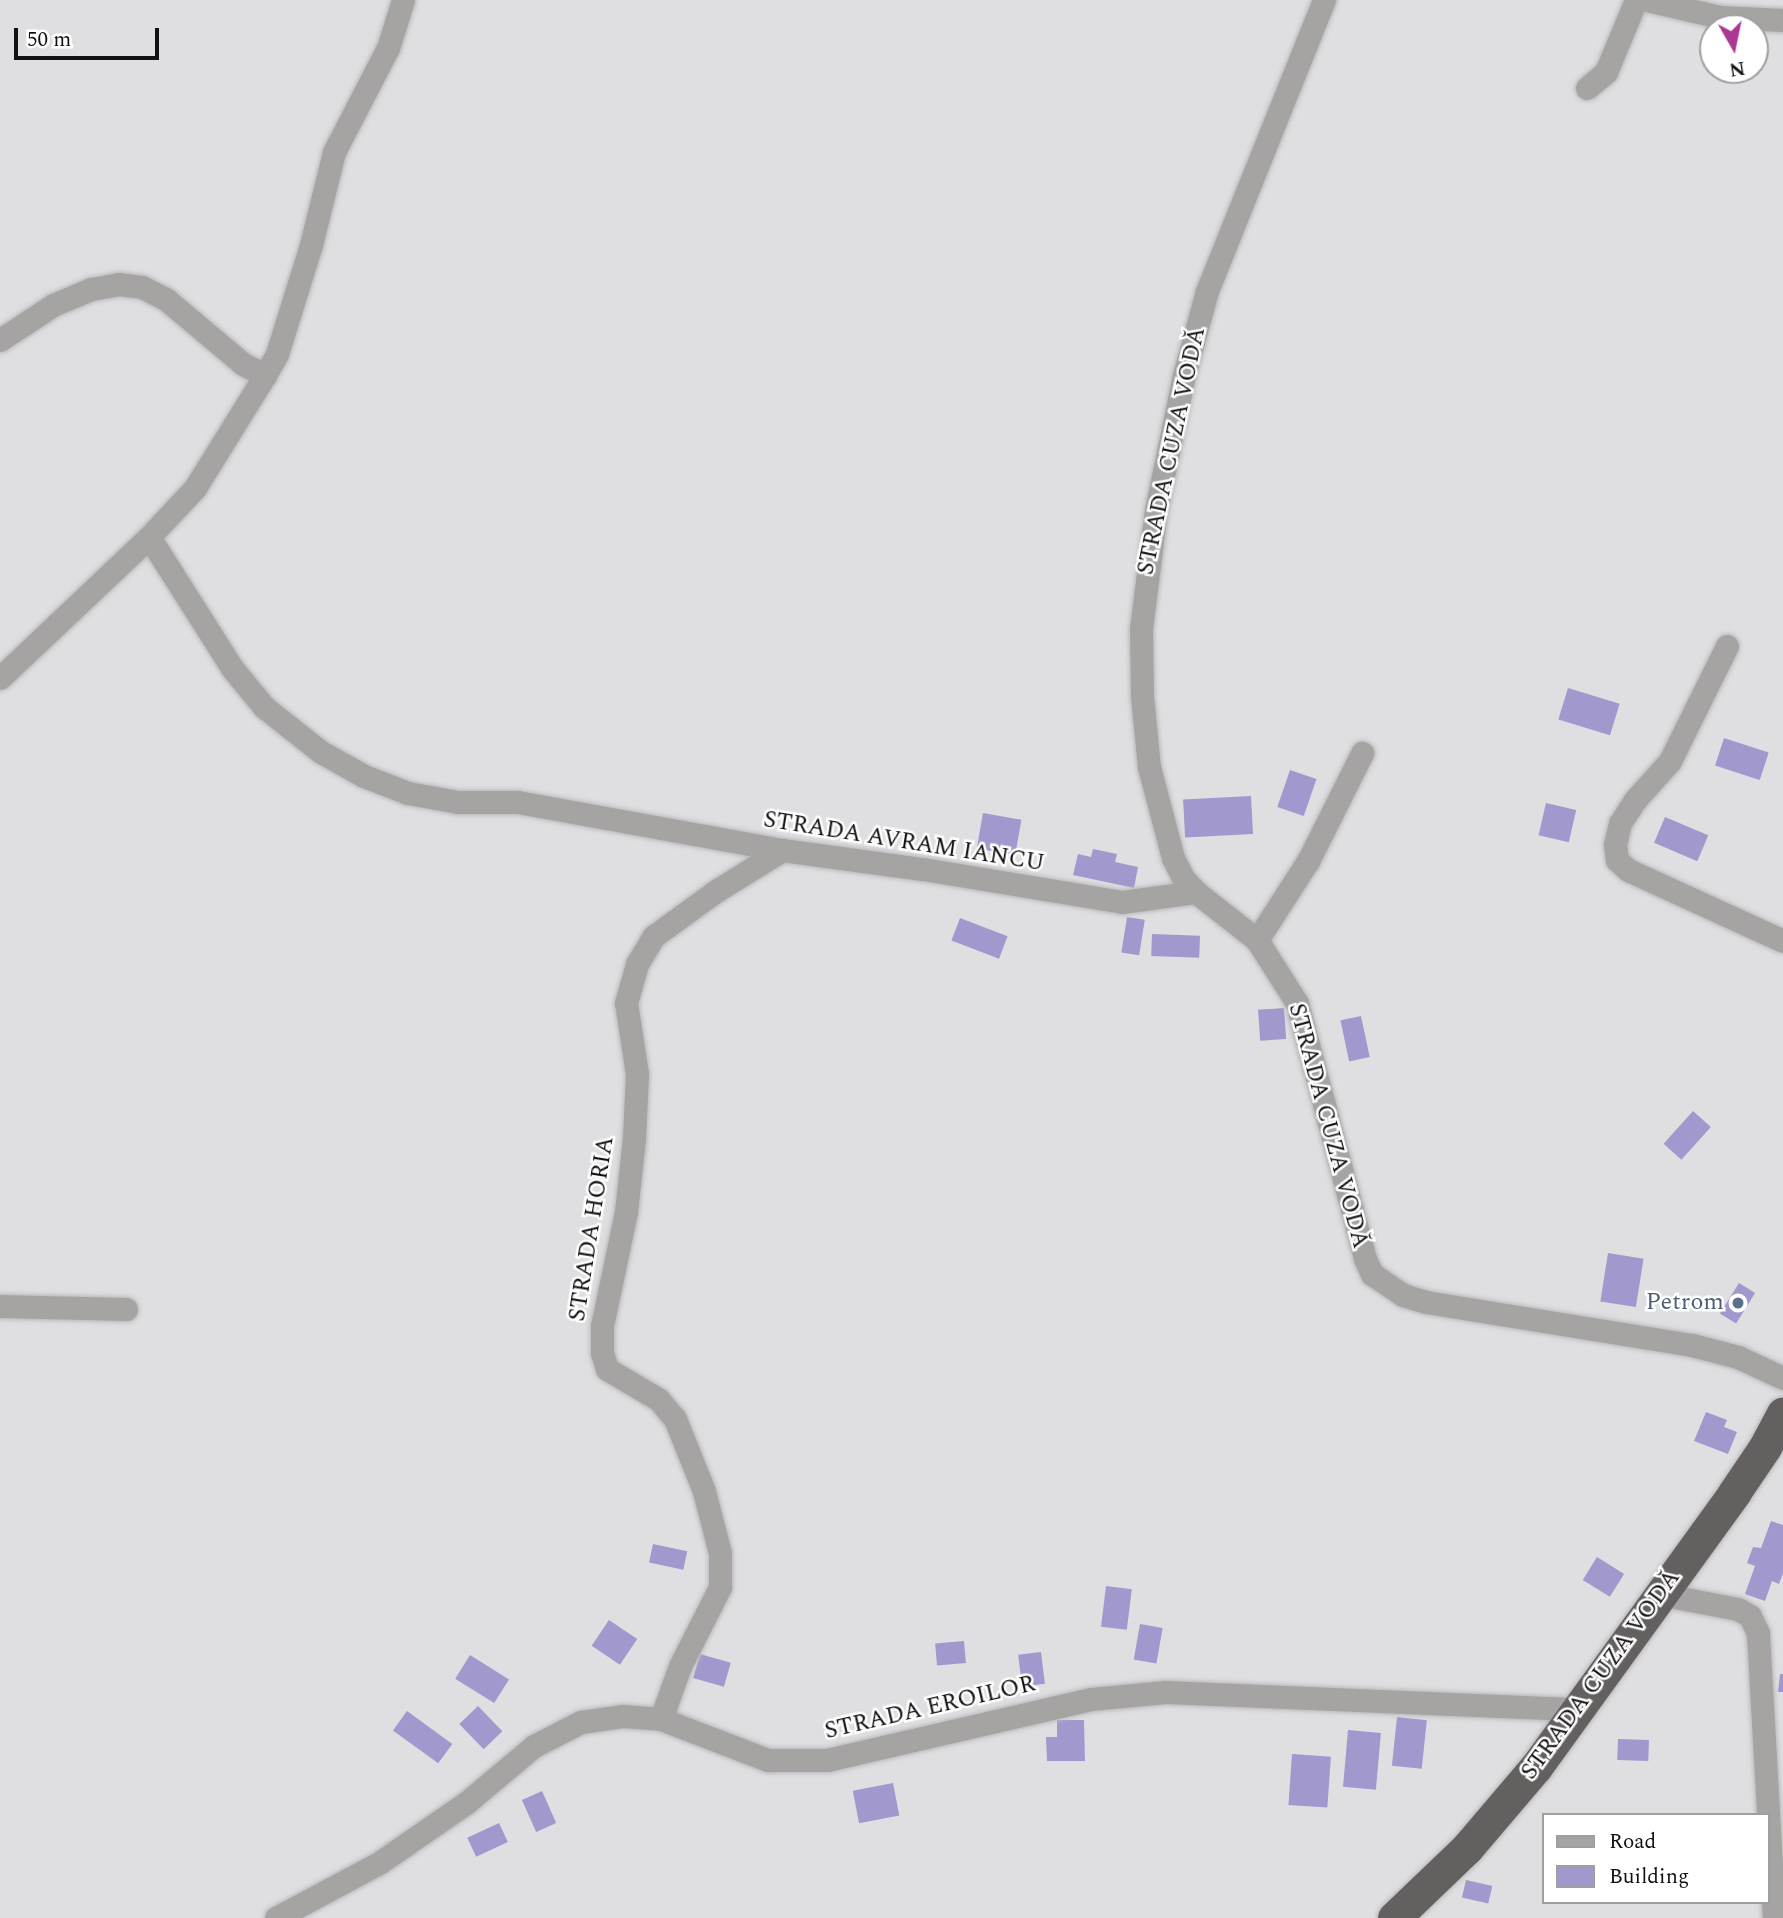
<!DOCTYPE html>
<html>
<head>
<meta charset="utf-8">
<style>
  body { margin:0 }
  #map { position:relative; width:1783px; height:1918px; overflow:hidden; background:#dfdfe2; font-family:Spectral,serif }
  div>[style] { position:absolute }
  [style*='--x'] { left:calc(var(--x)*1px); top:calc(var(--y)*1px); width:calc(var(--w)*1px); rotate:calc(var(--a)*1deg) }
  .building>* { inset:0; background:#a198ce; transform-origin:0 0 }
  .roads { filter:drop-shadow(0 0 2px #bababd) drop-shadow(0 0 2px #bababd) }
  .minor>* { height:23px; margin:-11.5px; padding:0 11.5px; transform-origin:11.5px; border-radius:11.5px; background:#a5a4a3 }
  .highway>* { height:33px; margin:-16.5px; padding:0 16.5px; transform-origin:16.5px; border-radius:16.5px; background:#64605f }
  .dots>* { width:19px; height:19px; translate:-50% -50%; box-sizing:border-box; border:4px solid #fff; border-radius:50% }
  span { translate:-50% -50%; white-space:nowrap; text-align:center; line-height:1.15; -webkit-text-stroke:5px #fff; paint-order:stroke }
  .street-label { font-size:24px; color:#111012 }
  .service-label { font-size:24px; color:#4e5e75 }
  .right { translate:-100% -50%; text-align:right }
  .legend { position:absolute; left:1542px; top:1813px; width:228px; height:91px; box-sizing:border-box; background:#fff; border:2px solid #a09fa0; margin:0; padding:9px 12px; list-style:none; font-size:21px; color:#111012 }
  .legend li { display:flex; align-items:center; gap:14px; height:35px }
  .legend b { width:35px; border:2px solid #a09fa0 }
  .north { position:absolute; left:1699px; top:14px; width:70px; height:70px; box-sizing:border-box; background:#fff; border:2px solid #a09fa0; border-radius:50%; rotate:171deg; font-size:19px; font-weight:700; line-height:28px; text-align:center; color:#111012 }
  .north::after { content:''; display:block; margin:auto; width:24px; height:32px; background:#ab3892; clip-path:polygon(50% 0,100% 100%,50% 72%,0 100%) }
  .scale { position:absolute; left:14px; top:28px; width:145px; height:32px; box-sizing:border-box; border:4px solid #111012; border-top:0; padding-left:9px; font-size:21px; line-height:24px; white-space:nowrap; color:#111012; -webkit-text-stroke:5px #fff; paint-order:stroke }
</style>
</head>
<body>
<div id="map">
  <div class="building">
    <div style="left:1568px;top:688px;width:54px;height:33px;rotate:17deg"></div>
    <div style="left:1724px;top:738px;width:47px;height:29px;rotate:18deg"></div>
    <div style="left:1290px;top:770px;width:28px;height:39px;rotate:19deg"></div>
    <div style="left:1251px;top:796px;width:38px;height:68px;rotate:87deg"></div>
    <div style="left:1546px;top:803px;width:31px;height:33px;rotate:13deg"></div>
    <div style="left:983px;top:813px;width:39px;height:36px;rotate:10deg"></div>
    <div style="left:1665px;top:817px;width:47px;height:28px;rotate:23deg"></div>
    <div style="clip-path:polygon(1093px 849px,1117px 854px,1115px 862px,1138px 867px,1134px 888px,1073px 875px,1078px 854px,1091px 857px)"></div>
    <div style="left:1127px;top:917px;width:18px;height:36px;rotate:9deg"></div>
    <div style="left:960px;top:918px;width:51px;height:24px;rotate:21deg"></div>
    <div style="left:1152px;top:934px;width:48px;height:22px;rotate:2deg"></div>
    <div style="left:1284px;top:1008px;width:31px;height:26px;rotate:86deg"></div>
    <div style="left:1361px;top:1016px;width:42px;height:21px;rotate:78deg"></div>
    <div style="left:1693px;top:1111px;width:24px;height:44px;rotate:42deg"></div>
    <div style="left:1608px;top:1253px;width:36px;height:49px;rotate:9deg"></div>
    <div style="left:1739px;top:1283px;width:19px;height:36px;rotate:32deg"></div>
    <div style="clip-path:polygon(1706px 1412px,1727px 1420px,1724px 1427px,1737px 1432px,1728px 1454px,1694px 1441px)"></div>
    <div style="clip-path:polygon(1771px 1521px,1783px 1525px,1783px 1573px,1779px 1584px,1772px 1581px,1765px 1601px,1745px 1594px,1755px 1566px,1747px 1563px,1753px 1547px,1761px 1548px)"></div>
    <div style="left:653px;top:1544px;width:35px;height:19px;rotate:12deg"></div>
    <div style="left:1597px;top:1557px;width:32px;height:27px;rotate:32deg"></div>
    <div style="left:1106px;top:1586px;width:26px;height:41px;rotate:7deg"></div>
    <div style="left:609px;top:1620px;width:34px;height:31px;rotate:34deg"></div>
    <div style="left:1140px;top:1624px;width:23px;height:36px;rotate:10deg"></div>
    <div style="left:964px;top:1641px;width:22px;height:29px;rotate:85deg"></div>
    <div style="left:1041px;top:1652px;width:32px;height:23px;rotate:83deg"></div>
    <div style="left:700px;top:1654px;width:32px;height:25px;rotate:16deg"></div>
    <div style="left:470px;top:1655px;width:46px;height:28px;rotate:32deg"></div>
    <div style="clip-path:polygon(1780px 1674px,1783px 1674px,1783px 1692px,1778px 1692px)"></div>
    <div style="left:478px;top:1706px;width:35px;height:26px;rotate:46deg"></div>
    <div style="left:407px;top:1711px;width:56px;height:24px;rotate:36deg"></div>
    <div style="left:1397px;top:1717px;width:30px;height:49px;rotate:6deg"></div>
    <div style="clip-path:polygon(1057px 1720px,1084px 1720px,1085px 1761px,1047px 1761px,1046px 1737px,1057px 1737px)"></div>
    <div style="left:1348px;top:1730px;width:33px;height:57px;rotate:5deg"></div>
    <div style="left:1618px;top:1739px;width:31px;height:21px;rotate:2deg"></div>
    <div style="left:1292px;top:1754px;width:39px;height:51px;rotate:4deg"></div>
    <div style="left:893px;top:1783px;width:33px;height:41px;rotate:79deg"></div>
    <div style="left:542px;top:1791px;width:35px;height:22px;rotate:66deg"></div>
    <div style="left:499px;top:1823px;width:21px;height:35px;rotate:65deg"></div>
    <div style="left:1466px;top:1880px;width:27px;height:18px;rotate:13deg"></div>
  </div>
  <div class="roads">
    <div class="minor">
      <div style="--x:1324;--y:0;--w:314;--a:111.9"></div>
      <div style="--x:1207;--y:291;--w:87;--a:105.3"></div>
      <div style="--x:1184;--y:375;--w:138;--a:101.7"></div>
      <div style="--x:1156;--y:510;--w:120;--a:97.2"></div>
      <div style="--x:1141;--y:629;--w:67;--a:89.1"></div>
      <div style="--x:1142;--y:696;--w:71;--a:84.4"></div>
      <div style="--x:1149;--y:767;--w:94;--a:75.2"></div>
      <div style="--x:1173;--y:858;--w:22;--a:63"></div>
      <div style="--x:1183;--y:878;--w:19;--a:47"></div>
      <div style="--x:1196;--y:892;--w:78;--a:38.2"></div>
      <div style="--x:1257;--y:940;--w:75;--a:57.6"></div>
      <div style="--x:1297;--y:1003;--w:265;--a:75.1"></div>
      <div style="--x:1365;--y:1259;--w:17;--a:65"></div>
      <div style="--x:1372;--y:1274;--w:37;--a:34"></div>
      <div style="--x:1403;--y:1295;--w:24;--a:17"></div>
      <div style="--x:1426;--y:1302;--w:269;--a:9.2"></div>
      <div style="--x:1692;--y:1345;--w:48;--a:14.6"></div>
      <div style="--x:1738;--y:1357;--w:50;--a:25"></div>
      <div style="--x:1647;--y:0;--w:75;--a:13.1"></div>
      <div style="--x:1720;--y:17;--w:63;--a:2.7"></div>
      <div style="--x:1587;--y:88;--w:25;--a:-40"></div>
      <div style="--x:1606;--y:72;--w:78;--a:-67.4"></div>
      <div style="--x:0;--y:340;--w:64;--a:-33.4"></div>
      <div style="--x:53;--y:305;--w:41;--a:-22.8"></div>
      <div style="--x:91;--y:289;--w:27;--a:-10"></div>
      <div style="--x:118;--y:284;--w:24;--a:7"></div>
      <div style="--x:142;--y:287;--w:28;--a:27"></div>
      <div style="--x:167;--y:300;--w:99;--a:40.1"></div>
      <div style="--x:243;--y:364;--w:25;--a:27"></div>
      <div style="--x:149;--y:537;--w:155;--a:57.6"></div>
      <div style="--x:232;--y:668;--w:50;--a:50.6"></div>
      <div style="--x:264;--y:707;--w:73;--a:38.3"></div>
      <div style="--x:321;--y:752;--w:49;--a:29.2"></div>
      <div style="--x:364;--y:776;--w:47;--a:21.1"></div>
      <div style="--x:408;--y:793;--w:51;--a:10.2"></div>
      <div style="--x:458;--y:802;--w:60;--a:0"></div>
      <div style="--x:518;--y:802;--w:268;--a:10.3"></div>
      <div style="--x:782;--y:850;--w:142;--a:7.7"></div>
      <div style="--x:923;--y:869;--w:202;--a:9.4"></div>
      <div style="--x:1122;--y:902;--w:75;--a:-7.7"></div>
      <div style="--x:1727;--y:646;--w:128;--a:116.4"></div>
      <div style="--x:1670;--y:761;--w:52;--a:131.9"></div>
      <div style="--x:1635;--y:800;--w:27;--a:123"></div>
      <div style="--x:1620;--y:823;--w:22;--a:103"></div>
      <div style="--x:1615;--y:844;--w:16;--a:83"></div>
      <div style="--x:1617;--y:860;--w:15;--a:42"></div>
      <div style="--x:1628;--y:870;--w:170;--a:24.6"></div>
      <div style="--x:0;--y:678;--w:205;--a:-43.4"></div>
      <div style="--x:149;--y:537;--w:67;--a:-46.8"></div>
      <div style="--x:195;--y:488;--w:133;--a:-58.2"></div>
      <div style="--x:265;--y:375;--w:24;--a:-60"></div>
      <div style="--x:277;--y:354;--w:114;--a:-72.7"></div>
      <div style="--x:311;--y:245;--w:96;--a:-76.1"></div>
      <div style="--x:334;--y:152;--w:117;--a:-62.6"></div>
      <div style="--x:388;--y:48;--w:50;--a:-72.6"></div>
      <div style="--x:1257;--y:940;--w:94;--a:-57.2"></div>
      <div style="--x:1308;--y:861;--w:121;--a:-63.4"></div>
      <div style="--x:0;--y:1306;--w:126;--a:1.4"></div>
      <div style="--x:1659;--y:1594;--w:80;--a:10.8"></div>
      <div style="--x:1738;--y:1609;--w:14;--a:30"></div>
      <div style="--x:1750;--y:1616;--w:19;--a:65"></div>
      <div style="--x:1758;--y:1633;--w:285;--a:86.8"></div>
      <div style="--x:661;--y:1719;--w:56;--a:-70.3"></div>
      <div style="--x:680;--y:1666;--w:89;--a:-63.1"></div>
      <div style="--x:720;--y:1587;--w:34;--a:-90"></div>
      <div style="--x:720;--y:1553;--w:64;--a:-104.5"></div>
      <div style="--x:704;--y:1491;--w:78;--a:-111.9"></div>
      <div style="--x:675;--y:1419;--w:26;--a:-130"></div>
      <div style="--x:658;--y:1399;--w:59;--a:-149.5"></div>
      <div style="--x:607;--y:1369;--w:17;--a:-107"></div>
      <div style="--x:602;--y:1353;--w:27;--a:-90"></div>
      <div style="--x:602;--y:1326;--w:116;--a:-78.1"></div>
      <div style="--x:626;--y:1212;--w:74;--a:-83.8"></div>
      <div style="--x:634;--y:1138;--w:64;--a:-87.3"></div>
      <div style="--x:637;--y:1074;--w:72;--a:-98.8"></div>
      <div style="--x:626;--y:1003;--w:41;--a:-74.2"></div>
      <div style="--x:637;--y:964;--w:33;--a:-59"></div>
      <div style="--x:654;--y:936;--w:77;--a:-36"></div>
      <div style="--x:716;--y:891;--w:78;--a:-31.8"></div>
      <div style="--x:276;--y:1918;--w:117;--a:-28.1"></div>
      <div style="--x:379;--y:1863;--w:106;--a:-34.6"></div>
      <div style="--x:466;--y:1803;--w:89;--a:-40"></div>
      <div style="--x:534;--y:1746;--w:53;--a:-27.1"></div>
      <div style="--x:581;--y:1722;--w:41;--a:-8.3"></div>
      <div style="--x:622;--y:1716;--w:39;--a:4"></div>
      <div style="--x:661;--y:1719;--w:115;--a:21"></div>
      <div style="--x:768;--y:1760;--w:59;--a:0"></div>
      <div style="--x:827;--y:1760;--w:271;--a:-13"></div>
      <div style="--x:1091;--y:1699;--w:75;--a:-5.3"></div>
      <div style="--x:1166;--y:1692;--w:412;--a:2.4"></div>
    </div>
    <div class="highway">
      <div style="--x:1394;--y:1918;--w:101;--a:-43.8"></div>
      <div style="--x:1467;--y:1848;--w:106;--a:-49.6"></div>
      <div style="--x:1536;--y:1767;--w:338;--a:-54.1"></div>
      <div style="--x:1734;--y:1493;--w:55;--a:-56"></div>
      <div style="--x:1765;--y:1447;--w:38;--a:-62"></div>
    </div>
  </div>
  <div class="dots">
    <div style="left:1738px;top:1303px;background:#5c6f8a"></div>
  </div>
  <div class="street-label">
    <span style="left:1172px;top:451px;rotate:-78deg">STRADA CUZA VODĂ</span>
    <span style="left:904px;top:842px;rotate:9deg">STRADA AVRAM IANCU</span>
    <span style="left:1328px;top:1126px;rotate:75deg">STRADA CUZA VODĂ</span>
    <span style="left:592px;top:1229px;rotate:-81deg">STRADA HORIA</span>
    <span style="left:1601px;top:1675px;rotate:-54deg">STRADA CUZA VODĂ</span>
    <span style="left:930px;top:1708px;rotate:-13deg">STRADA EROILOR</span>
  </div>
  <div class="service-label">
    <span class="right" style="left:1724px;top:1303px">Petrom</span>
  </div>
  <ul class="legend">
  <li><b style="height:9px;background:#a5a4a3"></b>Road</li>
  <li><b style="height:19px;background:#a198ce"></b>Building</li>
  </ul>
  <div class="north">N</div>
  <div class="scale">50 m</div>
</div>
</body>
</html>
